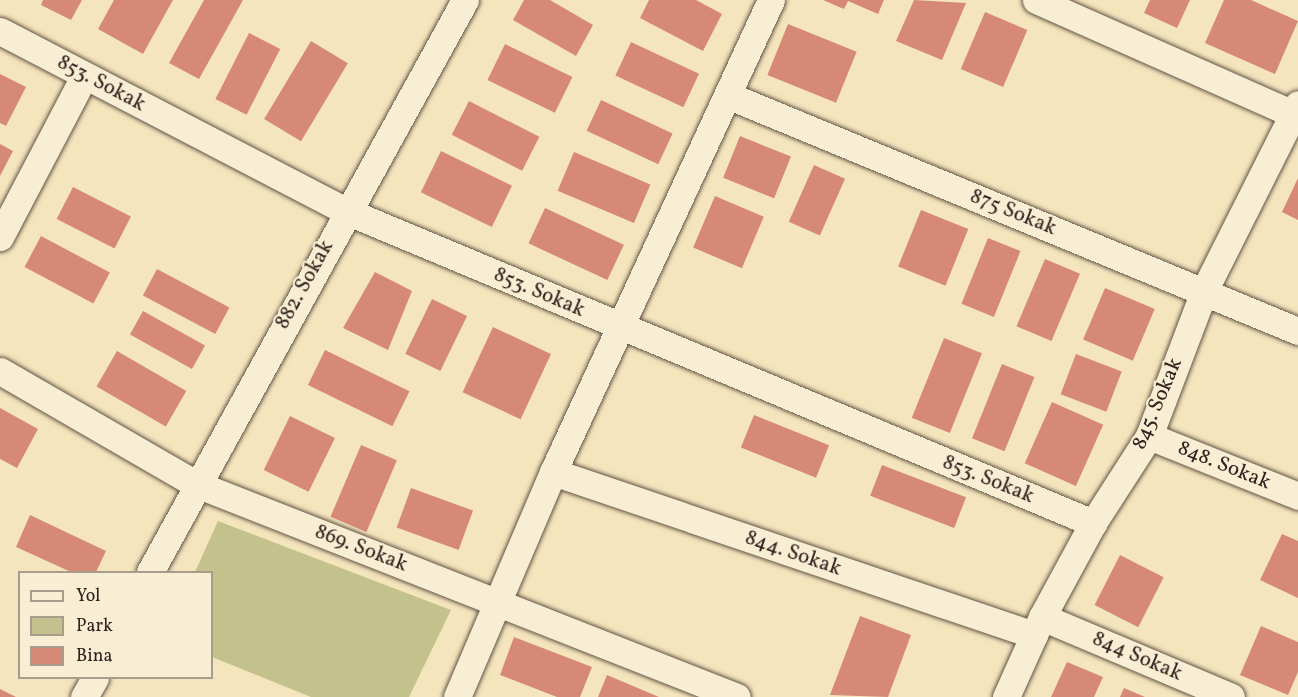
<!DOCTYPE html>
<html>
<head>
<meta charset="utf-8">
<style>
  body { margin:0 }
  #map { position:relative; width:1298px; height:697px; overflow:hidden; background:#f5e5bd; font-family:Vollkorn,serif }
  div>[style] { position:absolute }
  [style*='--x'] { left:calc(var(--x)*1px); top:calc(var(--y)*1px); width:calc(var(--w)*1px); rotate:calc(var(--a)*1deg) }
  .green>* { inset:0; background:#c4c28c }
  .building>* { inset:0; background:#d68a76; transform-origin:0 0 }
  .roads { filter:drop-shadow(0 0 2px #625446) drop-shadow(0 0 2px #625446) }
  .street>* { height:27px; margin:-13.5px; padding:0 13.5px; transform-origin:13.5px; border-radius:13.5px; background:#f8eed4 }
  span { translate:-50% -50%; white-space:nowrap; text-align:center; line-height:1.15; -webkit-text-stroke:4.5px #f8eed4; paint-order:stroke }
  .street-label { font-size:21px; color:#31241f }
  .legend { position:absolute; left:18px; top:571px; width:195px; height:108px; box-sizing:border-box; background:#f8eed4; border:2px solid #a89d8c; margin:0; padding:8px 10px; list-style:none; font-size:18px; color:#31241f }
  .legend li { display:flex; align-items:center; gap:12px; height:30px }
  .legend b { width:30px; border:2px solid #a89d8c }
</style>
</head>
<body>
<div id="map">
  <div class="green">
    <div style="clip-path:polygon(218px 521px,451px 610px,409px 697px,311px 697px,212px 657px,212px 572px,195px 572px)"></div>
  </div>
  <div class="building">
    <div style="clip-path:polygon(43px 0,82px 0,71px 20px,41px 5px)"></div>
    <div style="clip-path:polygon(114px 0,173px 0,143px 54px,98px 29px)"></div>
    <div style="clip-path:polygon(204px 0,243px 0,199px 79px,169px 63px)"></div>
    <div style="clip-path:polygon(524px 0,550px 0,593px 25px,576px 56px,513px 20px)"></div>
    <div style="clip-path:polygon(649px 0,696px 0,722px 14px,703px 51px,640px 18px)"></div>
    <div style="clip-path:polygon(823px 0,884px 0,878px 14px,848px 1px,844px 9px)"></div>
    <div style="clip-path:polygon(914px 0,966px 3px,942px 60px,896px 41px)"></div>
    <div style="clip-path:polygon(1150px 0,1190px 0,1177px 28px,1144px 13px)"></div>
    <div style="clip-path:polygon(1224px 0,1251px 0,1298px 21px,1275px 74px,1205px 43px)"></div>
    <div style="left:985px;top:12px;width:46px;height:62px;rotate:23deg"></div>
    <div style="left:788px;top:24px;width:74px;height:55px;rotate:22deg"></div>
    <div style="left:249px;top:33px;width:35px;height:74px;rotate:27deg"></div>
    <div style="left:311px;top:41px;width:43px;height:91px;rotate:31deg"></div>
    <div style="left:631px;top:42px;width:75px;height:37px;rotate:25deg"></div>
    <div style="left:505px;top:44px;width:75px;height:40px;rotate:26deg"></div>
    <div style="clip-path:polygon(0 74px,26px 87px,6px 126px,0 123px)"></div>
    <div style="left:601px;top:100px;width:79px;height:34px;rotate:25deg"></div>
    <div style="left:469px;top:101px;width:79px;height:38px;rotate:27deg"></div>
    <div style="left:740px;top:136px;width:55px;height:45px;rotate:22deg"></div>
    <div style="clip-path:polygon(0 144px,13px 151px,0 176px)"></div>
    <div style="left:441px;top:151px;width:79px;height:46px;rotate:26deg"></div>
    <div style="left:574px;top:152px;width:83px;height:42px;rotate:23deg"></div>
    <div style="left:814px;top:165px;width:34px;height:62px;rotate:24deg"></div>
    <div style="clip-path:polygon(1298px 178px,1298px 220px,1282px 212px)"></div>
    <div style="left:73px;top:187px;width:65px;height:36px;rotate:27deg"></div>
    <div style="left:715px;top:196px;width:53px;height:56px;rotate:23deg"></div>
    <div style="left:545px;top:208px;width:87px;height:39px;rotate:25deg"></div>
    <div style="left:921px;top:210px;width:51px;height:61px;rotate:22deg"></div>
    <div style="left:41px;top:236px;width:78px;height:35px;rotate:28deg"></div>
    <div style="left:988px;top:238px;width:35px;height:71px;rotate:22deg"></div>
    <div style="left:1045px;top:259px;width:38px;height:73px;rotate:23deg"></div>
    <div style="left:157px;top:269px;width:82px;height:30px;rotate:28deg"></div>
    <div style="clip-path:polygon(375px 272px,412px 291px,388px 350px,343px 328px)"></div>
    <div style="left:1105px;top:288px;width:54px;height:56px;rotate:23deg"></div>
    <div style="left:432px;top:299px;width:39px;height:61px;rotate:26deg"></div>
    <div style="left:143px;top:311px;width:71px;height:27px;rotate:29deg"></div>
    <div style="left:493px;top:327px;width:64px;height:72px;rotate:25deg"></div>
    <div style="left:944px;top:338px;width:41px;height:86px;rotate:22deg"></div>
    <div style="left:325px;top:350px;width:94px;height:39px;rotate:26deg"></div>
    <div style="left:117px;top:351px;width:80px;height:41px;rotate:30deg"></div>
    <div style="left:1076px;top:354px;width:49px;height:43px;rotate:21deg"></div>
    <div style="left:1002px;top:364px;width:35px;height:80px;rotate:22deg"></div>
    <div style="left:1052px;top:402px;width:56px;height:67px;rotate:24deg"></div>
    <div style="clip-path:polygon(0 408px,38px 429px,17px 468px,0 459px)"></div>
    <div style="left:754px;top:415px;width:81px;height:35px;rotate:22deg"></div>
    <div style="left:290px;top:416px;width:50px;height:60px;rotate:26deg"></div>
    <div style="left:361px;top:445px;width:39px;height:78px;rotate:23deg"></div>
    <div style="left:882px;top:465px;width:90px;height:33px;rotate:21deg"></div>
    <div style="left:411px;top:488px;width:66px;height:42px;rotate:20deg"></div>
    <div style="clip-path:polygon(30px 515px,106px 551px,96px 572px,71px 572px,16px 547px)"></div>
    <div style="clip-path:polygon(1282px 534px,1298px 541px,1298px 598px,1260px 580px)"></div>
    <div style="left:1120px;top:555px;width:49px;height:56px;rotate:27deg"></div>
    <div style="clip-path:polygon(860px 616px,911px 635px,888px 697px,830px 695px)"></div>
    <div style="clip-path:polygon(1261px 626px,1298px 642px,1298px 672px,1288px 695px,1240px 675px)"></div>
    <div style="clip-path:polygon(514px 637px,592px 667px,580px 697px,557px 697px,500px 675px)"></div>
    <div style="clip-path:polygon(1067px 662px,1103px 677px,1094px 697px,1051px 697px)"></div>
    <div style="clip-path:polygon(607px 675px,659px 697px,598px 697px)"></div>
    <div style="clip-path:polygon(1124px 688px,1145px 697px,1120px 697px)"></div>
    <div style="clip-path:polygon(0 689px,16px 697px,0 697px)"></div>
  </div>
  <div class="roads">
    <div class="street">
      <div style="--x:1036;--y:0;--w:281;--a:23.9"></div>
      <div style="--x:0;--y:31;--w:390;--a:27.5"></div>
      <div style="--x:346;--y:211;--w:810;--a:22.67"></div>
      <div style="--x:727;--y:95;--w:618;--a:22.46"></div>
      <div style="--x:0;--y:237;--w:182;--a:-62.4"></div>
      <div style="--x:0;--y:371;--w:226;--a:30"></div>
      <div style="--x:196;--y:484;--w:581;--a:21.49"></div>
      <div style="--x:1149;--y:436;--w:161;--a:21.9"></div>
      <div style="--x:553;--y:472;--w:508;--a:18.72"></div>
      <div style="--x:150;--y:572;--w:653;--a:-61.16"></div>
      <div style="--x:1042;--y:617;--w:205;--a:22.9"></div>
      <div style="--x:84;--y:697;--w:22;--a:-60"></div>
      <div style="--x:457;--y:697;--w:245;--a:-66.9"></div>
      <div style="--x:553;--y:472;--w:520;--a:-65.21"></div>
      <div style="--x:1006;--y:697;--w:88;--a:-65.8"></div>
      <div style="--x:1042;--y:617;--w:107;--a:-61.5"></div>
      <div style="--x:1093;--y:523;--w:103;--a:-57.2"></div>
      <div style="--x:1149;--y:436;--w:155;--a:-69.2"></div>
      <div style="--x:1204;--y:291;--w:209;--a:-63.3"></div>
    </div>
  </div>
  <div class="street-label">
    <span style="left:101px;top:84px;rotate:28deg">853. Sokak</span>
    <span style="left:1013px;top:213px;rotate:22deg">875 Sokak</span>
    <span style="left:305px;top:285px;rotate:-61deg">882. Sokak</span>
    <span style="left:539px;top:293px;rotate:23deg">853. Sokak</span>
    <span style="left:1158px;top:404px;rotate:-67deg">845. Sokak</span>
    <span style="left:1224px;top:466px;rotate:22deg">848. Sokak</span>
    <span style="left:988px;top:480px;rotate:22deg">853. Sokak</span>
    <span style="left:361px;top:549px;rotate:21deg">869. Sokak</span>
    <span style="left:793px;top:554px;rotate:19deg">844. Sokak</span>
    <span style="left:1137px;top:657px;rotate:23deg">844 Sokak</span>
  </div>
  <ul class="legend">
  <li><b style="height:8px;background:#f8eed4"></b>Yol</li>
  <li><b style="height:16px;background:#c4c28c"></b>Park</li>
  <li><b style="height:16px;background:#d68a76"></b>Bina</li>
  </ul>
</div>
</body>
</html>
